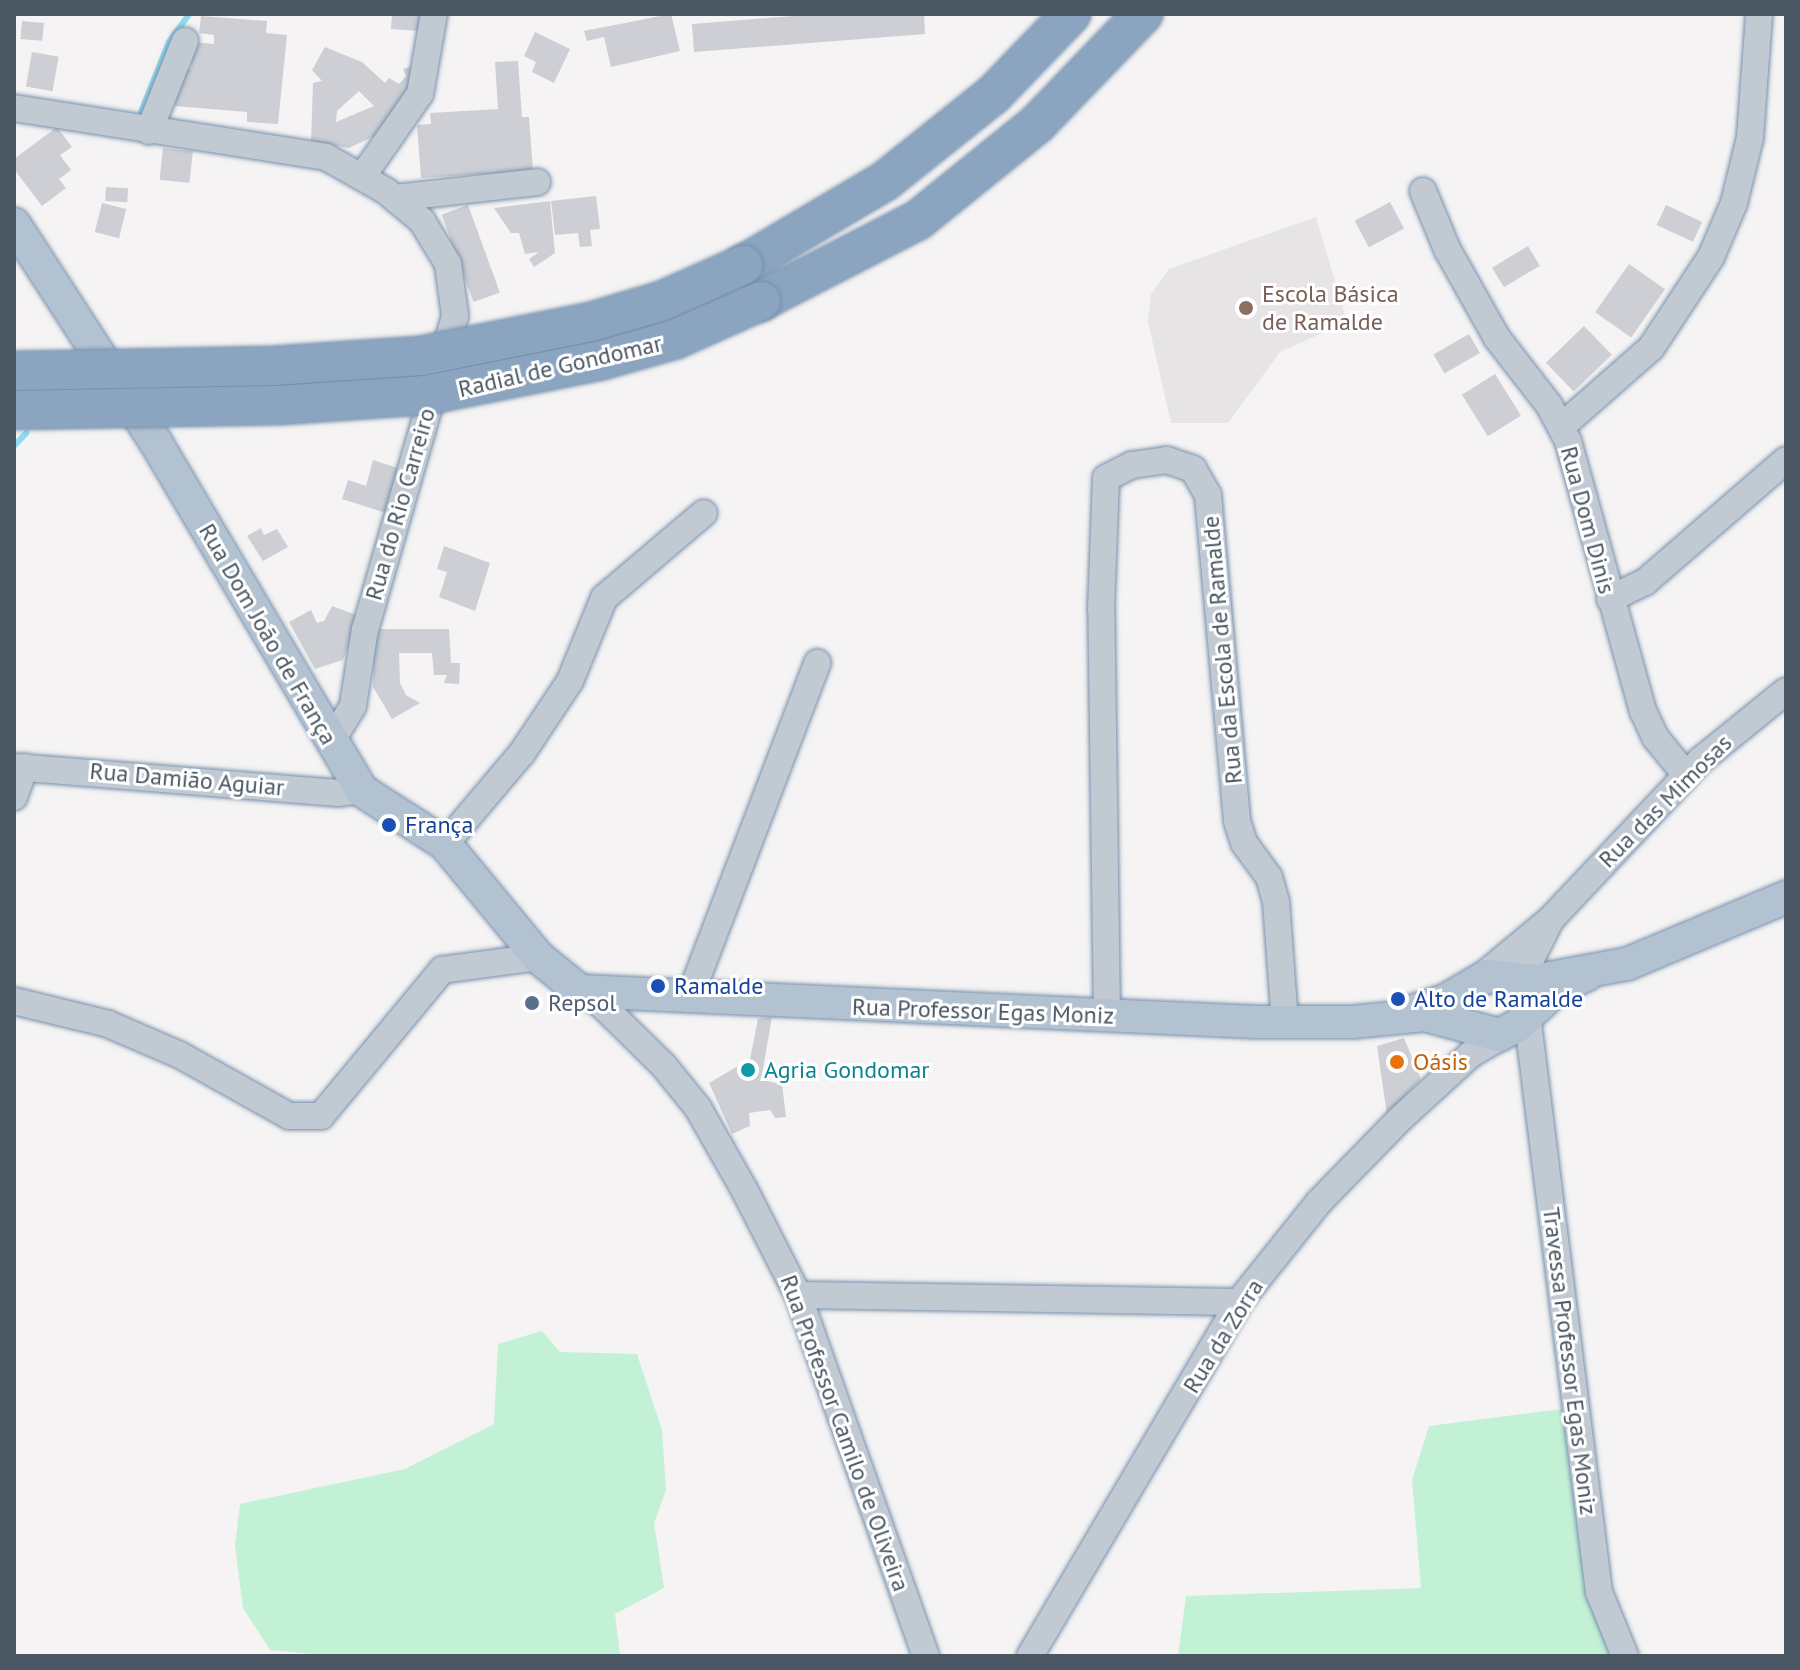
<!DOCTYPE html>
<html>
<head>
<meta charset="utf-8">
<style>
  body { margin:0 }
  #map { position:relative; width:1800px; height:1670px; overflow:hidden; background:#f5f3f3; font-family:"PT Sans",sans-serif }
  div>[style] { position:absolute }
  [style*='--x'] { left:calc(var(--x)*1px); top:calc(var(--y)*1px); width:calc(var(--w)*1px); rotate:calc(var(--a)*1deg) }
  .education>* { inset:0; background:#e6e4e5 }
  .green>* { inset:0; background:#c3f1d5 }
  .stream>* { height:6px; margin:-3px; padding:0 3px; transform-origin:3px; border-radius:3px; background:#90daee }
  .building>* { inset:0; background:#cdcfd5; transform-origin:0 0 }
  .roads { filter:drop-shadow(0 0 2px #7690ad) drop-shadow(0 0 2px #7690ad) }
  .minor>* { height:26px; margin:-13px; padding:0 13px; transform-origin:13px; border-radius:13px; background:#c1cad2 }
  .major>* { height:32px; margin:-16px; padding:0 16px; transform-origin:16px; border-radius:16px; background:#b3c2d1 }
  .highway>* { height:38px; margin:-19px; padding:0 19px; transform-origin:19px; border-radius:19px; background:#8ba5c1 }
  .bridges { filter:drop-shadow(0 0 2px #7690ad) drop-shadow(0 0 2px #7690ad) }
  .highway-bridge>* { height:38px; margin:-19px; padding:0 19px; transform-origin:19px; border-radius:19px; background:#8ba5c1 }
  .dots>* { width:22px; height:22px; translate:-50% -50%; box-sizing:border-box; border:4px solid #fff; border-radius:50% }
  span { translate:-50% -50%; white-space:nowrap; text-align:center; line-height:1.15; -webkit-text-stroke:6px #fff; paint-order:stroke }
  .education-label { font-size:24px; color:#785e54 }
  .left { translate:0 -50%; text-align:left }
  .street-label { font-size:24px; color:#4a5661 }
  .transit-label { font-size:24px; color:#164399 }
  .service-label { font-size:24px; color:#4e5e75 }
  .food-label { font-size:24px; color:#c56008 }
  .culture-label { font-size:24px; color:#0d838f }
  .frame { position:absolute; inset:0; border:16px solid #4a5661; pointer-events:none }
</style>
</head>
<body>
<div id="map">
  <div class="education">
    <div style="clip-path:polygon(1316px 217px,1347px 322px,1280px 352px,1228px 423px,1171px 423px,1148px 322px,1151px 294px,1169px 269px)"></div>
  </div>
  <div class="green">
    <div style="clip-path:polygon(542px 1331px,560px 1352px,637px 1354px,662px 1430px,666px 1490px,654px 1523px,664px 1588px,615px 1614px,620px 1656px,334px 1656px,270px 1650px,243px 1608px,235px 1545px,240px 1504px,405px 1469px,494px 1424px,498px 1344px)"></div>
    <div style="clip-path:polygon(1562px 1409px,1585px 1578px,1614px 1656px,1178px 1656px,1186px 1596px,1421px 1588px,1412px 1480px,1429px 1426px)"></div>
  </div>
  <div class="stream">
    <div style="--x:141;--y:112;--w:75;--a:-68.2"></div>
    <div style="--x:169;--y:42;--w:34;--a:-54"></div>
    <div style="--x:14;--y:446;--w:18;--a:-47"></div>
  </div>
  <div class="building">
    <div style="clip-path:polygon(392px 14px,421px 14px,419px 31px,391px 29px)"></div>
    <div style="clip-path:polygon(671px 14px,680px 51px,611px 67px,604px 37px,587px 41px,584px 31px)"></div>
    <div style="clip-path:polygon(818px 14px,924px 14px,925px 34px,694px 52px,692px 24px)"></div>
    <div style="clip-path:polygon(201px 16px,267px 21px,266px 33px,287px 35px,278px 124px,247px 122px,247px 112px,175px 106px,177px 68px,191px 69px,193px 42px,214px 44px,214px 35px,199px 33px)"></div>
    <div style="left:22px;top:21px;width:22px;height:18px;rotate:5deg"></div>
    <div style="clip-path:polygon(535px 32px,570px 49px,554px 83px,532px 72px,536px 62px,524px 56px)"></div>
    <div style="clip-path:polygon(evenodd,325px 47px,362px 62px,385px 83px,389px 78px,399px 84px,406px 76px,403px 69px,420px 64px,392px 128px,349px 148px,311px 142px,313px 83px,322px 81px,312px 70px,325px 47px,359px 91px,374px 106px,336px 122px,337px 111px,359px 91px)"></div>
    <div style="left:32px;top:52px;width:27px;height:35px;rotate:10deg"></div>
    <div style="clip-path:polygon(518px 61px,522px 117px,529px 117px,533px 171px,421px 178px,417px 125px,431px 124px,430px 113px,498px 109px,495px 62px)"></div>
    <div style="clip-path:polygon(57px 127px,72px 147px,60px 155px,71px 170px,59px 179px,66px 188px,42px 206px,14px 169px,14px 159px)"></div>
    <div style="left:163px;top:148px;width:30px;height:32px;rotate:6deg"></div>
    <div style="left:106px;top:187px;width:22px;height:14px;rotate:3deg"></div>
    <div style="clip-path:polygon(596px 196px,600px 229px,590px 230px,592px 246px,580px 247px,578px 233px,555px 235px,551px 201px)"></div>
    <div style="clip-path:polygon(550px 201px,555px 253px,534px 267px,529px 259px,539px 252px,525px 254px,519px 233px,511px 233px,494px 208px)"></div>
    <div style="left:1390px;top:202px;width:30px;height:40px;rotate:62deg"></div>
    <div style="left:102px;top:203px;width:25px;height:30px;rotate:14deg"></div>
    <div style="left:468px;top:205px;width:93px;height:28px;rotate:70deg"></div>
    <div style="left:1666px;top:205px;width:40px;height:22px;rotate:25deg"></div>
    <div style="left:1528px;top:246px;width:23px;height:42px;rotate:59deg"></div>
    <div style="left:1629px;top:264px;width:44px;height:59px;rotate:35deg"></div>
    <div style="left:1584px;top:326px;width:40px;height:53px;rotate:46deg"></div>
    <div style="left:1469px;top:334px;width:22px;height:41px;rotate:60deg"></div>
    <div style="left:1495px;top:374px;width:49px;height:39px;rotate:58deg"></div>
    <div style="clip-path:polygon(373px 460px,401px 469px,386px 513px,342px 499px,348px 480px,366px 486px)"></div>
    <div style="clip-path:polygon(261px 528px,264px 535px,277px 529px,288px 547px,263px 561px,247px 536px)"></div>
    <div style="clip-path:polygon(444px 546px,490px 563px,475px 611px,439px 597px,447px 572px,437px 569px)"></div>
    <div style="clip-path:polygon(332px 606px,359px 616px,343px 660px,315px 669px,289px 622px,311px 610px,317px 623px,324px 621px)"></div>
    <div style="clip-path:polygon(374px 629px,449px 629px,451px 663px,460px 663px,459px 684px,444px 683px,447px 675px,434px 675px,432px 653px,399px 653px,400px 683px,406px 695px,420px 703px,392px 719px,373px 687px)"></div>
    <div style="clip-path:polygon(772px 1017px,761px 1080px,782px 1084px,786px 1117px,775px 1118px,770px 1110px,749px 1113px,750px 1126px,732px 1134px,709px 1083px,750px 1059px,758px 1019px)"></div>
    <div style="clip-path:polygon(1404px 1038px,1421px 1079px,1387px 1115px,1377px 1046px)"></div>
  </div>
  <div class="roads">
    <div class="minor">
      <div style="--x:14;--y:108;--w:316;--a:8.9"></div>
      <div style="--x:326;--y:157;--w:69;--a:29.5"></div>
      <div style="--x:386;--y:191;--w:47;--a:39.8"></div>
      <div style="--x:422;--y:221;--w:50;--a:58.8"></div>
      <div style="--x:448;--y:264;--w:52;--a:82.3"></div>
      <div style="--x:455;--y:316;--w:326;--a:106"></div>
      <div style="--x:365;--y:629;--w:78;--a:98.9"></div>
      <div style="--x:353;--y:706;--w:42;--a:121.4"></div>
      <div style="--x:149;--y:131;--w:97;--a:-68.2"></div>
      <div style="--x:362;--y:177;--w:101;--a:-55.1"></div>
      <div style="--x:420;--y:94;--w:81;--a:-80.1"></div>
      <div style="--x:1423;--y:191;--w:63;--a:67.5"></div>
      <div style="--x:1447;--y:249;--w:102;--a:60.7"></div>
      <div style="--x:1497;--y:338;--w:85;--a:52.2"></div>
      <div style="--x:1549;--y:405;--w:41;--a:62.2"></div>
      <div style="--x:1568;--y:441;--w:280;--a:74.5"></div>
      <div style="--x:1643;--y:711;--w:29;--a:65"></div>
      <div style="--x:1655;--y:737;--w:49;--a:50.8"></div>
      <div style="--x:395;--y:198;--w:143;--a:-6.4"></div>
      <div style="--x:1561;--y:427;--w:120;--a:-41.3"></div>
      <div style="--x:1651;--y:348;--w:109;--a:-56.6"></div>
      <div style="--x:1711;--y:257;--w:59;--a:-66.9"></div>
      <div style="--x:1734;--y:203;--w:67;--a:-76.2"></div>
      <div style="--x:1750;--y:138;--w:124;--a:-85.8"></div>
      <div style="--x:1610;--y:599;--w:39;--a:-26"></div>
      <div style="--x:1645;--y:582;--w:186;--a:-40.9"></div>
      <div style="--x:14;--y:767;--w:325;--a:4.6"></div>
      <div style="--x:338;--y:793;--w:23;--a:-7"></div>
      <div style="--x:14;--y:797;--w:32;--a:-70"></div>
      <div style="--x:445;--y:844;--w:119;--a:-49.8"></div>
      <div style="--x:522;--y:753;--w:87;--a:-56.3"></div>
      <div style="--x:570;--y:681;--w:90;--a:-67.7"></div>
      <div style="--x:604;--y:598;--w:131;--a:-40.4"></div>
      <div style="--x:1551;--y:919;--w:56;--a:116.6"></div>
      <div style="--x:1526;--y:969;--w:30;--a:92"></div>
      <div style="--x:1525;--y:999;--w:598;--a:82.89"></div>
      <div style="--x:1599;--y:1592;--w:69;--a:67.9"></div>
      <div style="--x:1478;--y:980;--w:95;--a:-39.9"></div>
      <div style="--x:1551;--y:919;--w:219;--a:-46.7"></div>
      <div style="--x:1701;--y:760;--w:109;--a:-39.1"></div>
      <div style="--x:580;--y:991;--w:26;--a:32"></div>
      <div style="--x:602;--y:1005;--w:87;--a:44.5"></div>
      <div style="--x:664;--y:1066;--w:54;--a:51"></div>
      <div style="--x:698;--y:1108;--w:95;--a:60.5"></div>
      <div style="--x:745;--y:1191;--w:117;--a:63"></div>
      <div style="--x:798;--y:1295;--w:383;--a:70.5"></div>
      <div style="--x:689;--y:999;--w:360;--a:-69.1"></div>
      <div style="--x:14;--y:1001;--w:97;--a:13.7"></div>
      <div style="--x:108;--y:1024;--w:78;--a:23.3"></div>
      <div style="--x:180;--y:1055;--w:125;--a:29.2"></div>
      <div style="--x:289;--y:1116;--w:32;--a:0"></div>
      <div style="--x:321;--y:1116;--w:190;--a:-50.3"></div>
      <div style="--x:442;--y:970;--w:97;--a:-7.7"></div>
      <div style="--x:1107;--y:1016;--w:407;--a:-90.8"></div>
      <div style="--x:1101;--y:609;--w:131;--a:-87.8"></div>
      <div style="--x:1106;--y:478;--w:29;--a:-27"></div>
      <div style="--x:1132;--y:465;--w:35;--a:-8"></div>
      <div style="--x:1167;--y:460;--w:28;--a:19"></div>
      <div style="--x:1193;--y:469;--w:30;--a:60"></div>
      <div style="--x:1208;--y:495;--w:327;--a:84.9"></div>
      <div style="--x:1237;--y:821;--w:23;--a:72"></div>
      <div style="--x:1244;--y:843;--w:42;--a:53.7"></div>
      <div style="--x:1269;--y:877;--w:26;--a:74"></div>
      <div style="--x:1276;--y:902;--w:121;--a:85.7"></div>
      <div style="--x:798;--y:1295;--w:441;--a:0.9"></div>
      <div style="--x:1030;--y:1656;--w:411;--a:-59.4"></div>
      <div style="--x:1239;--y:1302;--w:128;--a:-51.3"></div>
      <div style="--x:1319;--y:1202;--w:117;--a:-45.7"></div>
      <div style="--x:1401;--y:1118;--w:95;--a:-42.4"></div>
      <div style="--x:1471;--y:1054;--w:44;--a:-30.1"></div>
    </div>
    <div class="major">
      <div style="--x:14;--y:224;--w:259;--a:57"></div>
      <div style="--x:155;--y:441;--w:405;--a:59.4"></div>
      <div style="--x:361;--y:790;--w:100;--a:32.7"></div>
      <div style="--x:445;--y:844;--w:146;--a:50.5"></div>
      <div style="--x:538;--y:957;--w:54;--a:39"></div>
      <div style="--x:580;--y:991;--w:677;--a:2.63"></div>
      <div style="--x:1256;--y:1022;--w:97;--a:0"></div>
      <div style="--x:1353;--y:1022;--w:72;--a:-5.6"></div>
      <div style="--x:1425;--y:1015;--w:77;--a:15.1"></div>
      <div style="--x:1499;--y:1035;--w:20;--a:-27"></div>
      <div style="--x:1517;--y:1026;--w:54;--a:-43.5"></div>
      <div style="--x:1556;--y:989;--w:35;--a:-25"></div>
      <div style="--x:1410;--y:1012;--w:38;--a:-18"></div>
      <div style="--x:1446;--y:1000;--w:48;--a:-30.3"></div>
      <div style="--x:1487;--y:976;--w:47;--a:6.1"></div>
      <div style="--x:1534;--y:981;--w:95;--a:-10.4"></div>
      <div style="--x:1627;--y:964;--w:173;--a:-22.8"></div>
    </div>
    <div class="highway">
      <div style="--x:743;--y:265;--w:165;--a:-30.6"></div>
      <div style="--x:885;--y:181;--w:139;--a:-38.6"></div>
      <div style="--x:994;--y:94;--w:111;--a:-46.1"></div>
      <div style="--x:761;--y:301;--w:177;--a:-27.3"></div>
      <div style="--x:918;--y:220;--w:153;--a:-38.9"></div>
      <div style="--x:1037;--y:124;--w:153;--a:-46.1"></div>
    </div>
  </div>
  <div class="bridges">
    <div class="highway-bridge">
      <div style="--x:14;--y:371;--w:259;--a:-1.1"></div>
      <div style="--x:273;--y:366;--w:148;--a:-3.9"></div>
      <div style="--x:421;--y:356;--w:173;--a:-11.3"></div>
      <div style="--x:591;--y:322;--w:74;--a:-16.5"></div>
      <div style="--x:662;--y:301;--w:89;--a:-24"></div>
      <div style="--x:14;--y:410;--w:265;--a:-1.1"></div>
      <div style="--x:279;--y:405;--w:147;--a:-3.9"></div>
      <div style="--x:426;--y:395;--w:179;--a:-11.2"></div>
      <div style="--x:602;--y:360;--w:77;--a:-15.8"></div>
      <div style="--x:676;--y:339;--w:93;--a:-24.1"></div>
    </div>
  </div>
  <div class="dots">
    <div style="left:1246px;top:308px;background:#8d6e63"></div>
    <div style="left:389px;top:825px;background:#1a4fb4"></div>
    <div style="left:658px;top:986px;background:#1a4fb4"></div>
    <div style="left:1398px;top:999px;background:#1a4fb4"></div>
    <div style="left:532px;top:1003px;background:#5c6f8a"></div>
    <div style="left:1397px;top:1062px;background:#e8710a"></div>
    <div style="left:748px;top:1070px;background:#0f9aa8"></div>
  </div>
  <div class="education-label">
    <span class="left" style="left:1262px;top:308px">Escola Básica<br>de Ramalde</span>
  </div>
  <div class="street-label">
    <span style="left:560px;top:366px;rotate:-13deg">Radial de Gondomar</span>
    <span style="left:400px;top:504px;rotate:-74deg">Rua do Rio Carreiro</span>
    <span style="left:1588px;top:520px;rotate:75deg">Rua Dom Dinis</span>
    <span style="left:268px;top:634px;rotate:60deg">Rua Dom João de França</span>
    <span style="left:1222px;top:650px;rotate:-95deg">Rua da Escola de Ramalde</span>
    <span style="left:187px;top:779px;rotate:5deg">Rua Damião Aguiar</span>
    <span style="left:1665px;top:801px;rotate:-45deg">Rua das Mimosas</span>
    <span style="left:983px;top:1011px;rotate:2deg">Rua Professor Egas Moniz</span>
    <span style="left:1223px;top:1336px;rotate:-58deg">Rua da Zorra</span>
    <span style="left:1570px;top:1361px;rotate:83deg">Travessa Professor Egas Moniz</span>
    <span style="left:845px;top:1433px;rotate:70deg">Rua Professor Camilo de Oliveira</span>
  </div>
  <div class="transit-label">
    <span class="left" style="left:405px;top:825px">França</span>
    <span class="left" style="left:674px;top:986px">Ramalde</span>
    <span class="left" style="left:1414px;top:999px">Alto de Ramalde</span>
  </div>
  <div class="service-label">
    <span class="left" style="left:548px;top:1003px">Repsol</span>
  </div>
  <div class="food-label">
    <span class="left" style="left:1413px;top:1062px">Oásis</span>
  </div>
  <div class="culture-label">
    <span class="left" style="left:764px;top:1070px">Agria Gondomar</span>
  </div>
  <div class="frame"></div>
</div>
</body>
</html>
